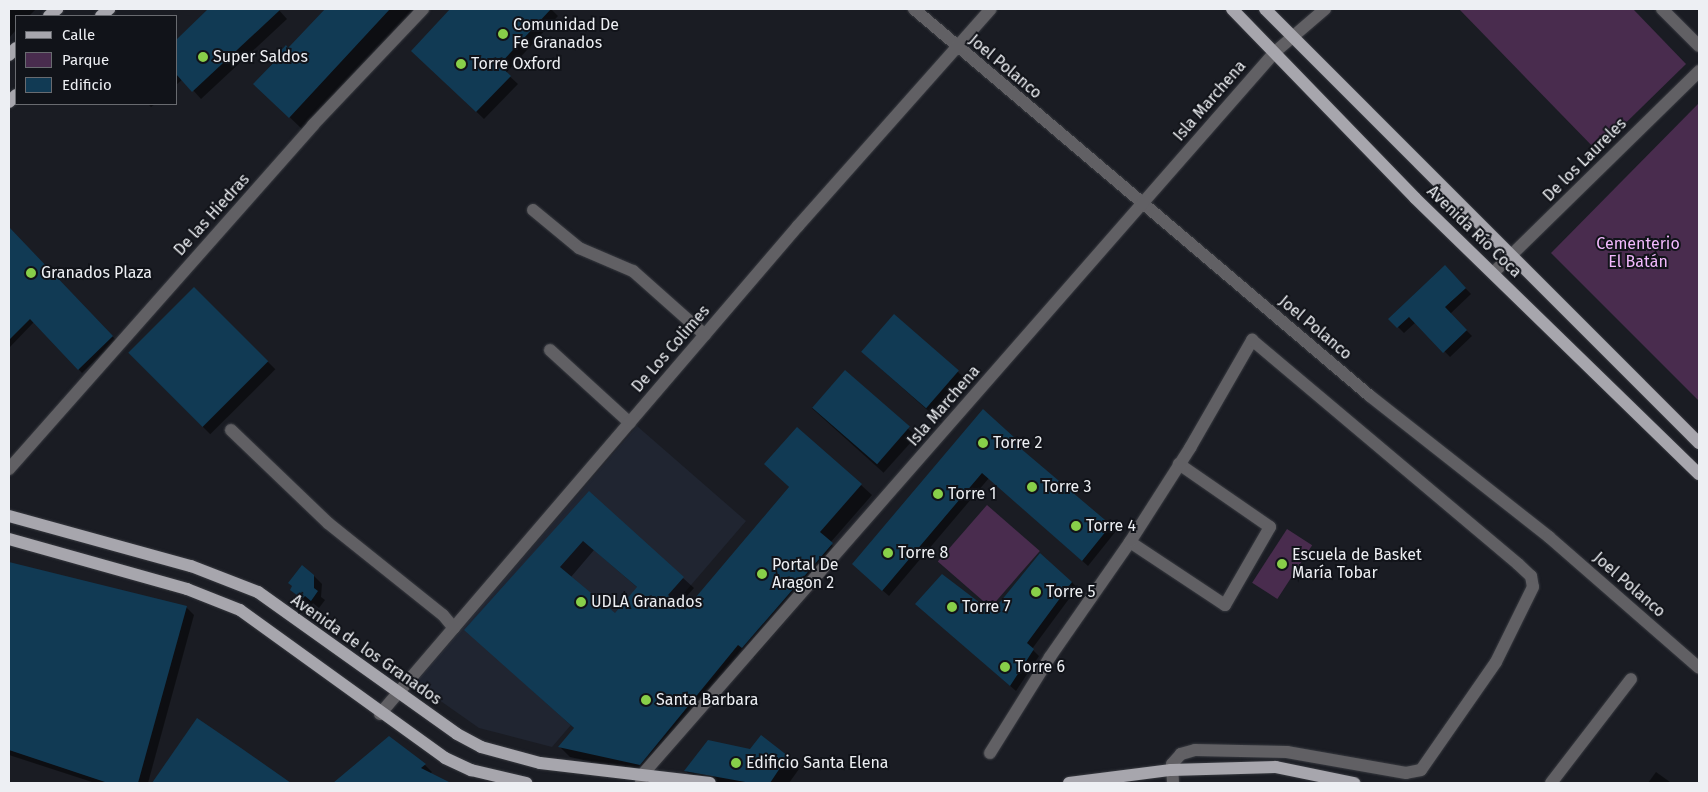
<!DOCTYPE html>
<html>
<head>
<meta charset="utf-8">
<style>
  body { margin:0 }
  #map { position:relative; width:1708px; height:792px; overflow:hidden; background:#1a1c23; font-family:"Fira Sans",sans-serif }
  div>[style] { position:absolute }
  [style*='--x'] { left:calc(var(--x)*1px); top:calc(var(--y)*1px); width:calc(var(--w)*1px); rotate:calc(var(--a)*1deg) }
  .built>* { inset:0; background:#202531 }
  .green>* { inset:0; background:#492c4e; transform-origin:0 0 }
  .shadow>* { inset:0; background:#0007; transform-origin:0 0 }
  .building>* { inset:0; background:#113a54; transform-origin:0 0 }
  .roads { filter:drop-shadow(0 0 1px #383a40) drop-shadow(0 0 1px #383a40) }
  .minor>* { height:12px; margin:-6px; padding:0 6px; transform-origin:6px; border-radius:6px; background:#616064 }
  .major>* { height:12px; margin:-6px; padding:0 6px; transform-origin:6px; border-radius:6px; background:#a7a6ad }
  .dots>* { width:14px; height:14px; translate:-50% -50%; box-sizing:border-box; border:2px solid #111319; border-radius:50% }
  span { translate:-50% -50%; white-space:nowrap; text-align:center; line-height:1.15; -webkit-text-stroke:4px #111319; paint-order:stroke }
  .poi-label { font-size:16px; color:#edeff3 }
  .left { translate:0 -50%; text-align:left }
  .street-label { font-size:16px; color:#edeff3 }
  .park-label { font-size:16px; color:#f2b9fd }
  .frame { position:absolute; inset:0; border:10px solid #edeff3; pointer-events:none }
  .legend { position:absolute; left:15px; top:15px; width:162px; height:90px; box-sizing:border-box; background:#111319; border:1px solid #696b70; margin:0; padding:6px 9px; list-style:none; font-size:15px; color:#edeff3 }
  .legend li { display:flex; align-items:center; gap:10px; height:25px }
  .legend b { width:25px; border:1px solid #696b70 }
</style>
</head>
<body>
<div id="map">
  <div class="built">
    <div style="clip-path:polygon(637px 426px,746px 521px,552px 747px,479px 728px,415px 683px)"></div>
  </div>
  <div class="green">
    <div style="clip-path:polygon(1459px 9px,1633px 9px,1686px 64px,1597px 151px)"></div>
    <div style="clip-path:polygon(1699px 103px,1699px 401px,1551px 253px)"></div>
    <div style="left:987px;top:505px;width:70px;height:75px;rotate:41deg"></div>
    <div style="left:1287px;top:529px;width:30px;height:64px;rotate:33deg"></div>
  </div>
  <div class="shadow">
    <div style="clip-path:polygon(9px 9px,36px 9px,29px 16px,16px 16px,16px 30px,9px 38px)"></div>
    <div style="clip-path:polygon(210px 9px,278px 9px,287px 19px,201px 99px,183px 79px,176px 85px,176px 42px)"></div>
    <div style="clip-path:polygon(336px 9px,422px 9px,304px 131px,255px 84px,286px 47px,288px 49px)"></div>
    <div style="clip-path:polygon(455px 9px,551px 9px,558px 16px,506px 73px,518px 84px,484px 119px,413px 51px)"></div>
    <div style="clip-path:polygon(148px 104px,155px 104px,151px 107px)"></div>
    <div style="clip-path:polygon(9px 229px,116px 340px,82px 373px,34px 322px,9px 348px)"></div>
    <div style="clip-path:polygon(1445px 267px,1471px 294px,1450px 314px,1472px 336px,1450px 357px,1416px 322px,1404px 333px,1390px 319px)"></div>
    <div style="left:194px;top:288px;width:115px;height:92px;rotate:45deg"></div>
    <div style="clip-path:polygon(870px 359px,958px 372px,966px 380px,934px 416px)"></div>
    <div style="left:845px;top:372px;width:96px;height:49px;rotate:42deg"></div>
    <div style="clip-path:polygon(1015px 439px,1021px 445px,1018px 448px,1116px 531px,1088px 566px,989px 478px,889px 596px,859px 570px)"></div>
    <div style="clip-path:polygon(evenodd,765px 464px,861px 485px,872px 495px,830px 543px,842px 555px,754px 658px,749px 654px,651px 775px,570px 757px,560px 747px,575px 729px,477px 640px,589px 493px,694px 588px,678px 606px,685px 612px,790px 488px,765px 464px,594px 550px,638px 588px,615px 615px,571px 577px,594px 550px)"></div>
    <div style="clip-path:polygon(9px 563px,186px 607px,194px 615px,148px 783px,95px 783px,9px 755px)"></div>
    <div style="clip-path:polygon(314px 576px,322px 584px,321px 597px,325px 600px,319px 608px,313px 603px,311px 606px,291px 590px)"></div>
    <div style="clip-path:polygon(1072px 582px,1077px 588px,1032px 649px,1039px 656px,1016px 691px,923px 610px,992px 613px)"></div>
    <div style="clip-path:polygon(198px 720px,288px 783px,153px 783px)"></div>
    <div style="clip-path:polygon(389px 738px,425px 765px,432px 772px,430px 774px,448px 783px,335px 783px)"></div>
    <div style="clip-path:polygon(787px 757px,799px 769px,789px 783px,704px 783px,696px 782px,685px 770px)"></div>
    <div style="clip-path:polygon(1656px 772px,1670px 782px,1671px 783px,1648px 783px)"></div>
  </div>
  <div class="building">
    <div style="clip-path:polygon(208px 9px,281px 9px,192px 92px,176px 74px,176px 40px)"></div>
    <div style="clip-path:polygon(325px 9px,390px 9px,289px 118px,253px 84px,278px 58px,276px 56px,286px 45px,288px 48px)"></div>
    <div style="clip-path:polygon(450px 9px,551px 9px,499px 65px,511px 76px,476px 112px,411px 51px)"></div>
    <div style="clip-path:polygon(9px 227px,113px 336px,78px 370px,30px 319px,9px 340px)"></div>
    <div style="clip-path:polygon(1445px 265px,1466px 288px,1445px 307px,1467px 330px,1443px 353px,1409px 317px,1397px 328px,1388px 319px)"></div>
    <div style="left:194px;top:287px;width:105px;height:93px;rotate:45deg"></div>
    <div style="left:894px;top:314px;width:86px;height:50px;rotate:41deg"></div>
    <div style="left:845px;top:370px;width:86px;height:50px;rotate:41deg"></div>
    <div style="clip-path:polygon(983px 409px,1016px 439px,1013px 442px,1111px 525px,1082px 561px,982px 473px,882px 591px,852px 564px)"></div>
    <div style="clip-path:polygon(evenodd,797px 427px,862px 484px,820px 532px,833px 543px,742px 648px,738px 645px,640px 765px,558px 747px,574px 728px,464px 630px,589px 491px,684px 577px,668px 595px,685px 610px,789px 487px,764px 464px,797px 427px,583px 541px,637px 587px,615px 613px,560px 567px,583px 541px)"></div>
    <div style="clip-path:polygon(1040px 553px,1072px 582px,1027px 643px,1034px 649px,1010px 686px,915px 604px,942px 574px,992px 612px)"></div>
    <div style="clip-path:polygon(9px 562px,187px 606px,138px 783px,108px 783px,9px 750px)"></div>
    <div style="clip-path:polygon(302px 565px,314px 575px,314px 588px,318px 591px,311px 601px,305px 596px,302px 599px,290px 590px,292px 586px,288px 583px)"></div>
    <div style="clip-path:polygon(197px 718px,241px 748px,291px 783px,152px 783px)"></div>
    <div style="clip-path:polygon(761px 735px,788px 756px,770px 783px,751px 783px,684px 771px,708px 740px,750px 749px)"></div>
    <div style="clip-path:polygon(389px 736px,426px 764px,421px 768px,451px 783px,333px 783px)"></div>
  </div>
  <div class="roads">
    <div class="minor">
      <div style="--x:914;--y:9;--w:598;--a:40.32"></div>
      <div style="--x:1370;--y:396;--w:228;--a:38.2"></div>
      <div style="--x:1549;--y:537;--w:199;--a:41.1"></div>
      <div style="--x:1662;--y:9;--w:52;--a:45"></div>
      <div style="--x:533;--y:210;--w:60;--a:39.6"></div>
      <div style="--x:579;--y:248;--w:59;--a:23.1"></div>
      <div style="--x:633;--y:271;--w:96;--a:41.6"></div>
      <div style="--x:1493;--y:273;--w:289;--a:-44.4"></div>
      <div style="--x:550;--y:350;--w:108;--a:42.4"></div>
      <div style="--x:231;--y:430;--w:134;--a:43.8"></div>
      <div style="--x:328;--y:523;--w:147;--a:38.7"></div>
      <div style="--x:443;--y:615;--w:17;--a:50"></div>
      <div style="--x:9;--y:469;--w:459;--a:-48.5"></div>
      <div style="--x:313;--y:125;--w:160;--a:-46.5"></div>
      <div style="--x:1130;--y:542;--w:114;--a:33.6"></div>
      <div style="--x:1225;--y:605;--w:90;--a:-60"></div>
      <div style="--x:1270;--y:527;--w:111;--a:-145.3"></div>
      <div style="--x:380;--y:714;--w:643;--a:-49.42"></div>
      <div style="--x:798;--y:226;--w:290;--a:-48.4"></div>
      <div style="--x:990;--y:753;--w:113;--a:-58"></div>
      <div style="--x:1050;--y:657;--w:140;--a:-55.2"></div>
      <div style="--x:1130;--y:542;--w:112;--a:-57.4"></div>
      <div style="--x:1190;--y:448;--w:125;--a:-60.1"></div>
      <div style="--x:1252;--y:340;--w:348;--a:40.1"></div>
      <div style="--x:1518;--y:564;--w:18;--a:43"></div>
      <div style="--x:1531;--y:576;--w:11;--a:80"></div>
      <div style="--x:1533;--y:587;--w:84;--a:116.3"></div>
      <div style="--x:1496;--y:662;--w:131;--a:124.8"></div>
      <div style="--x:1421;--y:770;--w:15;--a:169"></div>
      <div style="--x:1406;--y:773;--w:121;--a:-170"></div>
      <div style="--x:1287;--y:752;--w:92;--a:-178.8"></div>
      <div style="--x:1195;--y:750;--w:15;--a:164"></div>
      <div style="--x:1181;--y:754;--w:13;--a:132"></div>
      <div style="--x:1172;--y:764;--w:19;--a:87"></div>
      <div style="--x:641;--y:783;--w:8;--a:-83"></div>
      <div style="--x:642;--y:775;--w:961;--a:-48.8"></div>
      <div style="--x:1275;--y:52;--w:66;--a:-40.7"></div>
      <div style="--x:1551;--y:783;--w:131;--a:-52.4"></div>
    </div>
    <div class="major">
      <div style="--x:1232;--y:9;--w:263;--a:45.9"></div>
      <div style="--x:1415;--y:198;--w:396;--a:44.2"></div>
      <div style="--x:1265;--y:9;--w:614;--a:45"></div>
      <div style="--x:49;--y:16;--w:11;--a:-41"></div>
      <div style="--x:101;--y:16;--w:11;--a:-41"></div>
      <div style="--x:9;--y:55;--w:10;--a:-45"></div>
      <div style="--x:9;--y:102;--w:10;--a:-45"></div>
      <div style="--x:9;--y:516;--w:189;--a:15.4"></div>
      <div style="--x:191;--y:566;--w:72;--a:21.2"></div>
      <div style="--x:258;--y:592;--w:244;--a:35.5"></div>
      <div style="--x:457;--y:734;--w:27;--a:28"></div>
      <div style="--x:481;--y:747;--w:61;--a:15.2"></div>
      <div style="--x:540;--y:763;--w:171;--a:6.7"></div>
      <div style="--x:9;--y:539;--w:185;--a:15.7"></div>
      <div style="--x:187;--y:589;--w:57;--a:21.6"></div>
      <div style="--x:240;--y:610;--w:253;--a:35.8"></div>
      <div style="--x:445;--y:758;--w:29;--a:25"></div>
      <div style="--x:471;--y:770;--w:57;--a:13.3"></div>
      <div style="--x:1069;--y:783;--w:103;--a:-7.3"></div>
      <div style="--x:1171;--y:770;--w:105;--a:-1.6"></div>
      <div style="--x:1276;--y:767;--w:80;--a:11.6"></div>
    </div>
  </div>
  <div class="dots">
    <div style="left:503px;top:34px;background:#88cf49"></div>
    <div style="left:203px;top:57px;background:#88cf49"></div>
    <div style="left:461px;top:64px;background:#88cf49"></div>
    <div style="left:31px;top:273px;background:#88cf49"></div>
    <div style="left:983px;top:443px;background:#88cf49"></div>
    <div style="left:1032px;top:487px;background:#88cf49"></div>
    <div style="left:938px;top:494px;background:#88cf49"></div>
    <div style="left:1076px;top:526px;background:#88cf49"></div>
    <div style="left:888px;top:553px;background:#88cf49"></div>
    <div style="left:1282px;top:564px;background:#88cf49"></div>
    <div style="left:762px;top:574px;background:#88cf49"></div>
    <div style="left:1036px;top:592px;background:#88cf49"></div>
    <div style="left:581px;top:602px;background:#88cf49"></div>
    <div style="left:952px;top:607px;background:#88cf49"></div>
    <div style="left:1005px;top:667px;background:#88cf49"></div>
    <div style="left:646px;top:700px;background:#88cf49"></div>
    <div style="left:736px;top:763px;background:#88cf49"></div>
  </div>
  <div class="poi-label">
    <span class="left" style="left:513px;top:34px">Comunidad De<br>Fe Granados</span>
    <span class="left" style="left:213px;top:57px">Super Saldos</span>
    <span class="left" style="left:471px;top:64px">Torre Oxford</span>
    <span class="left" style="left:41px;top:273px">Granados Plaza</span>
    <span class="left" style="left:993px;top:443px">Torre 2</span>
    <span class="left" style="left:1042px;top:487px">Torre 3</span>
    <span class="left" style="left:948px;top:494px">Torre 1</span>
    <span class="left" style="left:1086px;top:526px">Torre 4</span>
    <span class="left" style="left:898px;top:553px">Torre 8</span>
    <span class="left" style="left:1292px;top:564px">Escuela de Basket<br>María Tobar</span>
    <span class="left" style="left:772px;top:574px">Portal De<br>Aragon 2</span>
    <span class="left" style="left:1046px;top:592px">Torre 5</span>
    <span class="left" style="left:591px;top:602px">UDLA Granados</span>
    <span class="left" style="left:962px;top:607px">Torre 7</span>
    <span class="left" style="left:1015px;top:667px">Torre 6</span>
    <span class="left" style="left:656px;top:700px">Santa Barbara</span>
    <span class="left" style="left:746px;top:763px">Edificio Santa Elena</span>
  </div>
  <div class="street-label">
    <span style="left:1005px;top:67px;rotate:40deg">Joel Polanco</span>
    <span style="left:1210px;top:101px;rotate:-49deg">Isla Marchena</span>
    <span style="left:1585px;top:160px;rotate:-45deg">De los Laureles</span>
    <span style="left:212px;top:215px;rotate:-48deg">De las Hiedras</span>
    <span style="left:1474px;top:232px;rotate:44deg">Avenida Río Coca</span>
    <span style="left:1315px;top:328px;rotate:40deg">Joel Polanco</span>
    <span style="left:671px;top:349px;rotate:-49deg">De Los Colimes</span>
    <span style="left:944px;top:406px;rotate:-49deg">Isla Marchena</span>
    <span style="left:1629px;top:585px;rotate:41deg">Joel Polanco</span>
    <span style="left:366px;top:650px;rotate:35deg">Avenida de los Granados</span>
  </div>
  <div class="park-label">
    <span style="left:1638px;top:253px">Cementerio<br>El Batán</span>
  </div>
  <div class="frame"></div>
  <ul class="legend">
  <li><b style="height:6px;background:#a7a6ad"></b>Calle</li>
  <li><b style="height:14px;background:#492c4e"></b>Parque</li>
  <li><b style="height:14px;background:#113a54"></b>Edificio</li>
  </ul>
</div>
</body>
</html>
